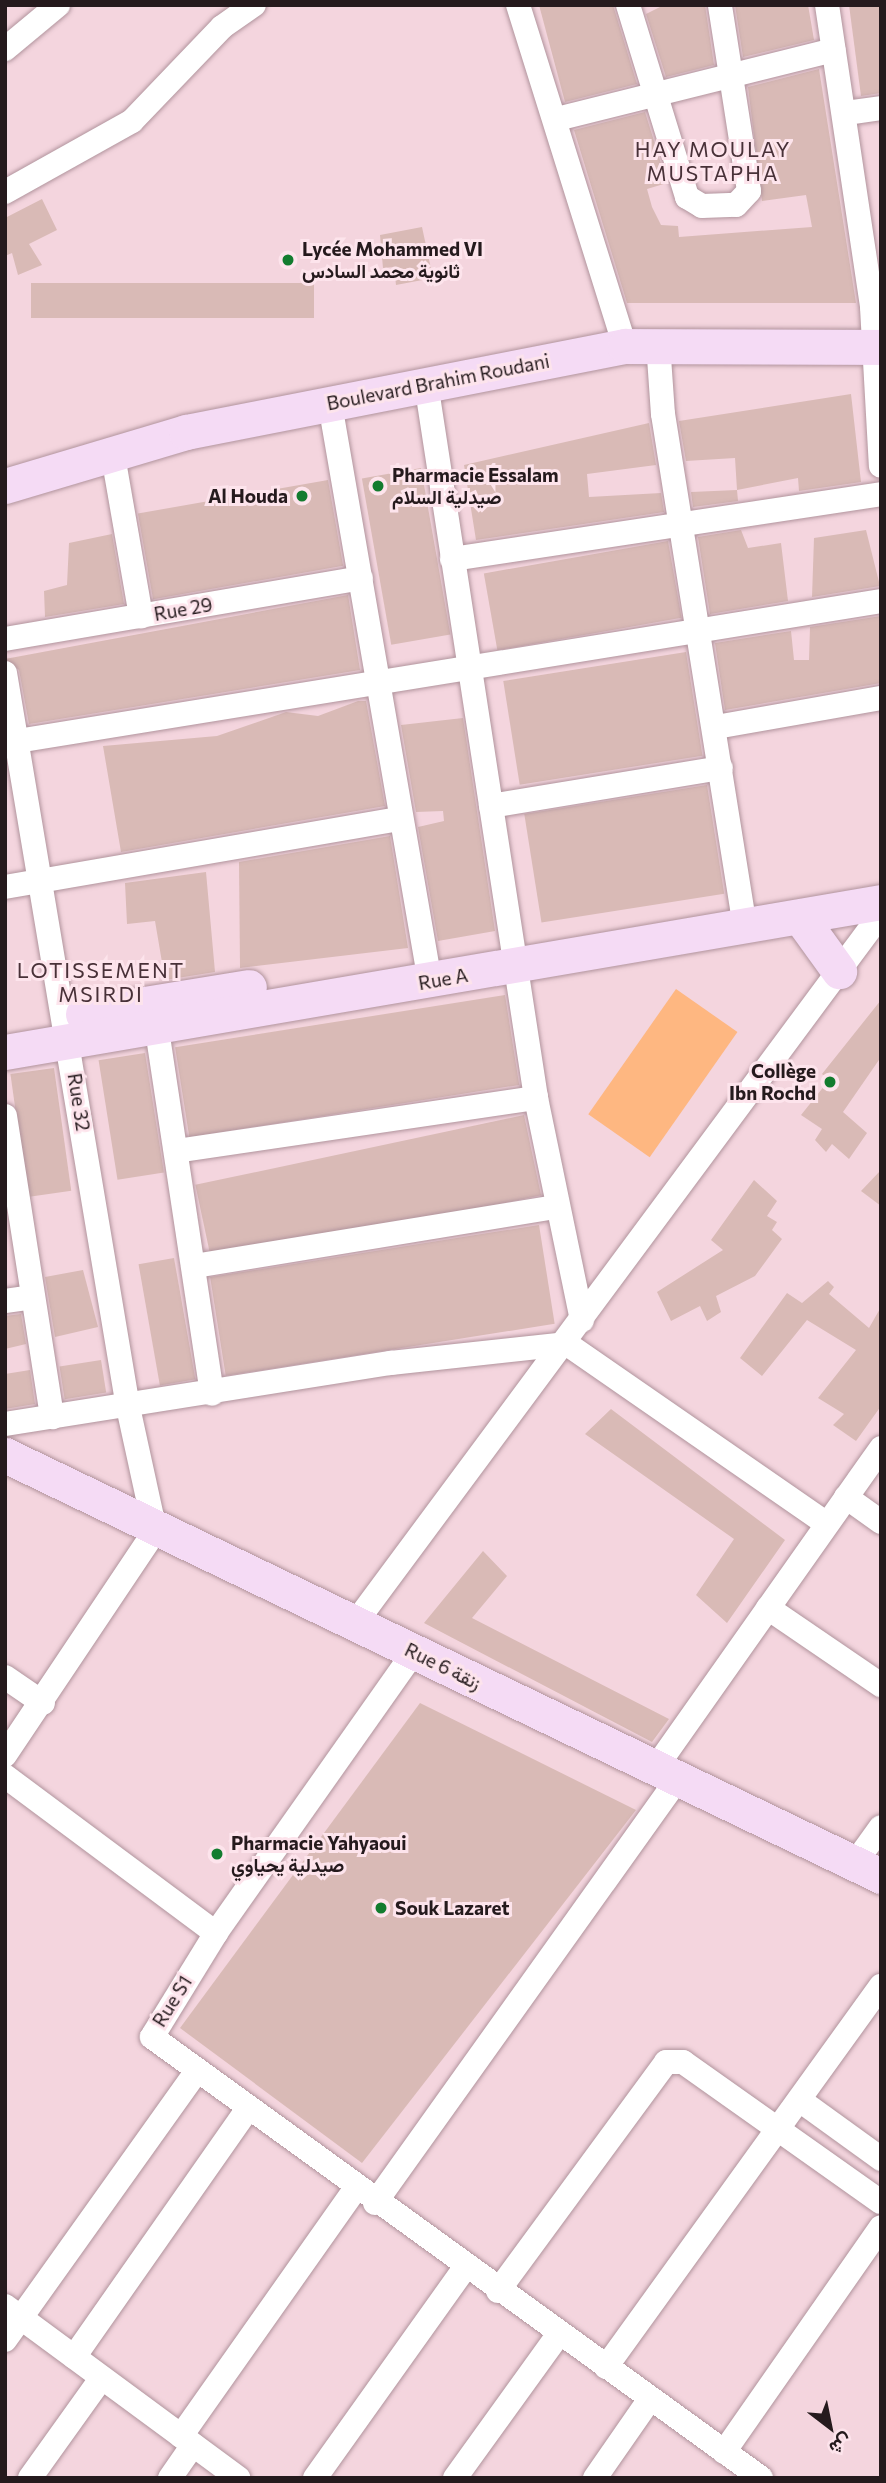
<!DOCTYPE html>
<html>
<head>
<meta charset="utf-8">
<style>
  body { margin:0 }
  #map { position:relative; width:886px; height:2483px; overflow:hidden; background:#f4d5de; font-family:Commissioner,Vazirmatn,sans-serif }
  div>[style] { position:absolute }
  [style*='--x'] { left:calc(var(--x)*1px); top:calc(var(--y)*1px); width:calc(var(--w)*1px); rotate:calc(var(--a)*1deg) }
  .green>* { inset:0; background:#feb781; transform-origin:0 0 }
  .building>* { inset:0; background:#d9bab6; transform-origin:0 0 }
  .roads { filter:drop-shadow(0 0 2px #b1949d) drop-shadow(0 0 2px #b1949d) }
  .street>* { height:24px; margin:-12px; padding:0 12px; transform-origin:12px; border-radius:12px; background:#fff }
  .secondary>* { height:35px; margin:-17.5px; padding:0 17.5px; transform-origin:17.5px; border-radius:17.5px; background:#f5dbf5 }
  .dots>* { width:19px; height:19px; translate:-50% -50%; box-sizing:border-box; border:4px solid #fde4ec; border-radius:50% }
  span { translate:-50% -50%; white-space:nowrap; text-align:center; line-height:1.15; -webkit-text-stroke:6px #fde4ec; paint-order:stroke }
  .poi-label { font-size:19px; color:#251a1d; font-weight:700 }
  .left { translate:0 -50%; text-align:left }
  .right { translate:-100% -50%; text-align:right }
  .street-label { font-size:19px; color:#251a1d }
  .neighbourhood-label { font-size:21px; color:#483138; letter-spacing:2px }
  .frame { position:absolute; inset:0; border:7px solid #251a1d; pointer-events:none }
  .north { position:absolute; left:795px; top:2392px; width:70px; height:70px; -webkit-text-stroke:5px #fde4ec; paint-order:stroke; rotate:148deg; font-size:19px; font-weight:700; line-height:28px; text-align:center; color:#251a1d }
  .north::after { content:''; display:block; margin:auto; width:24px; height:32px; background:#251a1d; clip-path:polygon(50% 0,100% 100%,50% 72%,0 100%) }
</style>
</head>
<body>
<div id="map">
  <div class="green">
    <div style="left:676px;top:989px;width:75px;height:153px;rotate:35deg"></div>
  </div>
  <div class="building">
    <div style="clip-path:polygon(539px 5px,613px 5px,637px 84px,565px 102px)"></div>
    <div style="clip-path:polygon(664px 5px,705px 5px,714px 65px,666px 77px,646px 14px)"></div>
    <div style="clip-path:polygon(735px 5px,808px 5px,814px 40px,743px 57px)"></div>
    <div style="clip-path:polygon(849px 5px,881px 5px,881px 93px,861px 96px)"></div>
    <div style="clip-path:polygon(819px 69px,856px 303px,627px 303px,574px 130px,645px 112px,667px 183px,647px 189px,652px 207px,661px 225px,678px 226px,679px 237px,812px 227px,806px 195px,762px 201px,748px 87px)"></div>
    <div style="clip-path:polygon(42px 199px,57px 230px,29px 244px,42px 265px,18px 275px,12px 253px,5px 256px,5px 218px)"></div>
    <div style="clip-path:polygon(422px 227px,433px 278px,396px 285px,394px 267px,383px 268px,380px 235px)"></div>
    <div style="left:314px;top:283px;width:35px;height:283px;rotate:90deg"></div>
    <div style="clip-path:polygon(851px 394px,861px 482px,799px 491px,798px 478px,737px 490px,735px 458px,686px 461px,679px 421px)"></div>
    <div style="clip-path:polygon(649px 423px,656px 465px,587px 474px,589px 497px,661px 493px,664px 512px,476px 540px,464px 465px)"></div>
    <div style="left:421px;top:468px;width:169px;height:60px;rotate:80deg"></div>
    <div style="left:328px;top:480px;width:87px;height:193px;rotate:80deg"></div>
    <div style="clip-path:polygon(737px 490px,738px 501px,693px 507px,691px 492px)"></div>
    <div style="clip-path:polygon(741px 530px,748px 548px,781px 543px,788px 601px,710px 614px,698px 537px)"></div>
    <div style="clip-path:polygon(866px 530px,880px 586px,812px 597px,814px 538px)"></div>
    <div style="clip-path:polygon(112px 534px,124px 604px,45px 617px,44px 591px,67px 585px,69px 543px)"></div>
    <div style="left:668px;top:541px;width:78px;height:187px;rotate:80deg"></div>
    <div style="clip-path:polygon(348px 595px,360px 670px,29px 724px,19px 670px,5px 659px)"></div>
    <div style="clip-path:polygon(881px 616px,881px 683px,725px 710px,715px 643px,791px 631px,794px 660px,809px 660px,810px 627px)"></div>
    <div style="left:686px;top:652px;width:105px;height:185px;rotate:81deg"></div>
    <div style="clip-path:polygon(358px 701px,366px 701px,385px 806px,121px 852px,103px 746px,217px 736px,286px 712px,318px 716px)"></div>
    <div style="clip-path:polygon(463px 718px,495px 931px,438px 941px,418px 827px,444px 821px,443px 811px,416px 812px,401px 725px)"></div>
    <div style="left:707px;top:785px;width:110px;height:185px;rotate:81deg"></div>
    <div style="clip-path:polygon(390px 836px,408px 948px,240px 968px,239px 862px)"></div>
    <div style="clip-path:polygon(206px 872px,215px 972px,165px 980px,155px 921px,127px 924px,125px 883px)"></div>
    <div style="left:505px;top:995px;width:91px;height:334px;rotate:81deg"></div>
    <div style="clip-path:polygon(881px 1000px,881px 1057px,843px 1112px,867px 1133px,849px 1159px,832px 1144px,826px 1152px,815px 1140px,822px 1129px,801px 1115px,829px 1080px,822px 1074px)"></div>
    <div style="left:145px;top:1053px;width:121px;height:47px;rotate:81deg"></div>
    <div style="left:54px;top:1068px;width:124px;height:44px;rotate:82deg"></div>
    <div style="left:524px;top:1115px;width:82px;height:336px;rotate:78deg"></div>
    <div style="clip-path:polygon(881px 1170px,881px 1206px,861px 1191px)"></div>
    <div style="clip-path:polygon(754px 1180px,777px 1201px,767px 1216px,777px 1222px,772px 1230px,782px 1239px,755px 1276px,716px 1296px,721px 1312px,707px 1321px,700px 1306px,671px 1321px,657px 1292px,723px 1250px,711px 1240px)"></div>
    <div style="left:539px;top:1225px;width:100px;height:333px;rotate:81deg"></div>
    <div style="left:174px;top:1258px;width:123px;height:36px;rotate:80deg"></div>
    <div style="clip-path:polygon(83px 1270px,98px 1327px,55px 1337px,45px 1277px)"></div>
    <div style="clip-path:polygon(828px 1281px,834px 1287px,829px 1294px,869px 1328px,881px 1307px,881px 1406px,856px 1441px,833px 1425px,844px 1414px,818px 1398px,856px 1350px,807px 1320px,762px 1376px,740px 1358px,787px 1293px,802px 1303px)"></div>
    <div style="clip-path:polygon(21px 1314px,26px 1344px,5px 1349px,5px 1316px)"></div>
    <div style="left:101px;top:1360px;width:33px;height:42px;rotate:81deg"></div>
    <div style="clip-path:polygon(30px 1370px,35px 1404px,5px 1409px,5px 1374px)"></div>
    <div style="clip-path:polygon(611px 1409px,785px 1540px,727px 1623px,696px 1595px,734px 1539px,585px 1434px)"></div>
    <div style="clip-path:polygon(483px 1551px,507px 1576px,472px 1618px,669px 1719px,652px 1742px,424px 1623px)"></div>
    <div style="clip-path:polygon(420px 1703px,636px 1810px,362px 2163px,180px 2028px)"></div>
  </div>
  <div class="roads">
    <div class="street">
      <div style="--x:518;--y:5;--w:357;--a:72.6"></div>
      <div style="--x:628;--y:5;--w:201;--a:72.9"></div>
      <div style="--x:687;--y:197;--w:17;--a:31"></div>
      <div style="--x:702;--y:206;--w:34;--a:-2"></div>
      <div style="--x:736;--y:205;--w:19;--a:-47"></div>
      <div style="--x:749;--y:191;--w:188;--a:-98.9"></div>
      <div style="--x:827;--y:5;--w:305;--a:81.5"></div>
      <div style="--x:872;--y:307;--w:159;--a:86.8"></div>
      <div style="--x:5;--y:49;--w:69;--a:-39.7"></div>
      <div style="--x:846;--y:113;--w:35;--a:-8"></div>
      <div style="--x:557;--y:119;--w:285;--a:-14"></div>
      <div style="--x:5;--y:192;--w:145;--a:-29.2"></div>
      <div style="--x:132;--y:121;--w:130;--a:-46.2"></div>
      <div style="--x:222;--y:27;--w:39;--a:-35"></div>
      <div style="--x:658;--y:343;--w:71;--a:86"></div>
      <div style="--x:663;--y:414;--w:520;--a:80.92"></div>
      <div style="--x:426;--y:383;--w:723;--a:81.25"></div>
      <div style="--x:536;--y:1098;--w:227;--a:78.3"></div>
      <div style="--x:330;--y:404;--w:587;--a:80.18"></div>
      <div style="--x:112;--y:450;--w:169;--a:80.1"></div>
      <div style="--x:452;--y:559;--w:434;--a:-8.6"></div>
      <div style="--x:5;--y:639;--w:361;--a:-9.7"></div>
      <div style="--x:5;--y:673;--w:744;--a:80.49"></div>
      <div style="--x:128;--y:1407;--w:127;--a:77.7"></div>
      <div style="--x:155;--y:1531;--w:270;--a:123.8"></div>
      <div style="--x:716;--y:727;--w:168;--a:-10"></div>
      <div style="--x:5;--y:743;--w:887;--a:-9.21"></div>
      <div style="--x:491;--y:806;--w:233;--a:-9.4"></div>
      <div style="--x:5;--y:887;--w:400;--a:-9.8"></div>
      <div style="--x:154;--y:1010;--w:388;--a:81.4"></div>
      <div style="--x:5;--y:1116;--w:305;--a:81.1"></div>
      <div style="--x:176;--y:1151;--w:364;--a:-8.4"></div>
      <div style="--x:195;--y:1266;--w:367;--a:-9.3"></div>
      <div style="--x:5;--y:1301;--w:27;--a:-8"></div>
      <div style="--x:5;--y:1424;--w:391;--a:-9"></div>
      <div style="--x:391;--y:1363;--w:177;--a:-6.2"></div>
      <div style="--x:567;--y:1344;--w:316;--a:34.7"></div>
      <div style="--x:846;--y:1497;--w:43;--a:35.5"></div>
      <div style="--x:768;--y:1608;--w:137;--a:34.3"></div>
      <div style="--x:356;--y:1622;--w:881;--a:-53.44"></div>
      <div style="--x:414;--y:1652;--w:344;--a:125.2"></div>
      <div style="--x:216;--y:1933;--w:122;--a:121.6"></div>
      <div style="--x:152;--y:2037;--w:752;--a:35.91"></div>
      <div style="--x:5;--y:1677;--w:46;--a:34.4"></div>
      <div style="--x:654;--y:1770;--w:394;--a:-54.8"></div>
      <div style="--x:5;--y:1776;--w:263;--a:36.7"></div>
      <div style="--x:855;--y:1863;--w:44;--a:-54.2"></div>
      <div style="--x:801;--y:2101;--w:99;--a:35.9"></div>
      <div style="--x:375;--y:2203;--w:520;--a:-54.48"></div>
      <div style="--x:498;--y:2291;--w:284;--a:-53.7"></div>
      <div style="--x:666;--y:2062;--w:17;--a:0"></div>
      <div style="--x:683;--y:2062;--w:242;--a:35.3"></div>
      <div style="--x:5;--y:2306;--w:290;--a:36.4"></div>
      <div style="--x:5;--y:2340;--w:327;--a:-54.5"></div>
      <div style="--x:74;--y:2357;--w:300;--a:-55"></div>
      <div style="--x:606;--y:2367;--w:470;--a:-54.2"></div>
      <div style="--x:181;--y:2436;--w:302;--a:-54.8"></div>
      <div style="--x:724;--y:2452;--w:274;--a:-55.1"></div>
      <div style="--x:30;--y:2478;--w:122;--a:-54.4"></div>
      <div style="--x:170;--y:2478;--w:40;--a:-55.1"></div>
      <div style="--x:315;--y:2478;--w:260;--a:-54.5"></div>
      <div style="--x:455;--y:2478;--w:178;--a:-54.2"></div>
      <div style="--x:595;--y:2478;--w:96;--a:-55.2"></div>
    </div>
    <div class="secondary">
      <div style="--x:5;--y:486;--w:189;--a:-16.6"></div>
      <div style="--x:186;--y:432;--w:447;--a:-11.1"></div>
      <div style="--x:625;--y:346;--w:256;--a:0.2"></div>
      <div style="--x:800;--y:917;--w:67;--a:54.2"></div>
      <div style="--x:83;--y:1014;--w:168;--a:-9.2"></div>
      <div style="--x:5;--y:1052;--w:889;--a:-9.72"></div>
      <div style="--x:5;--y:1455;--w:972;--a:25.67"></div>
    </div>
  </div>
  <div class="dots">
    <div style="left:288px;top:260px;background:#137c2f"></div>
    <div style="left:378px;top:486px;background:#137c2f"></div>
    <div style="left:302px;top:496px;background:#137c2f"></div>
    <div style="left:830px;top:1082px;background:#137c2f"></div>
    <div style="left:217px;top:1854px;background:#137c2f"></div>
    <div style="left:381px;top:1908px;background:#137c2f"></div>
  </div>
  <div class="poi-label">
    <span class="left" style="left:302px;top:260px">Lycée Mohammed VI<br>ثانوية محمد السادس</span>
    <span class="left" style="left:392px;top:486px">Pharmacie Essalam<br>صيدلية السلام</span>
    <span class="right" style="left:288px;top:496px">Al Houda</span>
    <span class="right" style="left:816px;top:1082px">Collège<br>Ibn Rochd</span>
    <span class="left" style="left:231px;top:1854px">Pharmacie Yahyaoui<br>صيدلية يحياوي</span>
    <span class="left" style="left:395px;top:1908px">Souk Lazaret</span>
  </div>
  <div class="street-label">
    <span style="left:438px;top:382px;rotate:-11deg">Boulevard Brahim Roudani</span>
    <span style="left:183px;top:609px;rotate:-10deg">Rue 29</span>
    <span style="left:443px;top:979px;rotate:-10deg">Rue A</span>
    <span style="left:79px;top:1102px;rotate:81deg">Rue 32</span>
    <span style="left:443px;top:1666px;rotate:26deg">Rue 6 زنقة</span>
    <span style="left:172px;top:2001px;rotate:-58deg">Rue S1</span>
  </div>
  <div class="neighbourhood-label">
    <span style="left:713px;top:161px">HAY MOULAY<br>MUSTAPHA</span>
    <span style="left:101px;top:982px">LOTISSEMENT<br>MSIRDI</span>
  </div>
  <div class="frame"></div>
  <div class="north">ش</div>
</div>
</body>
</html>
